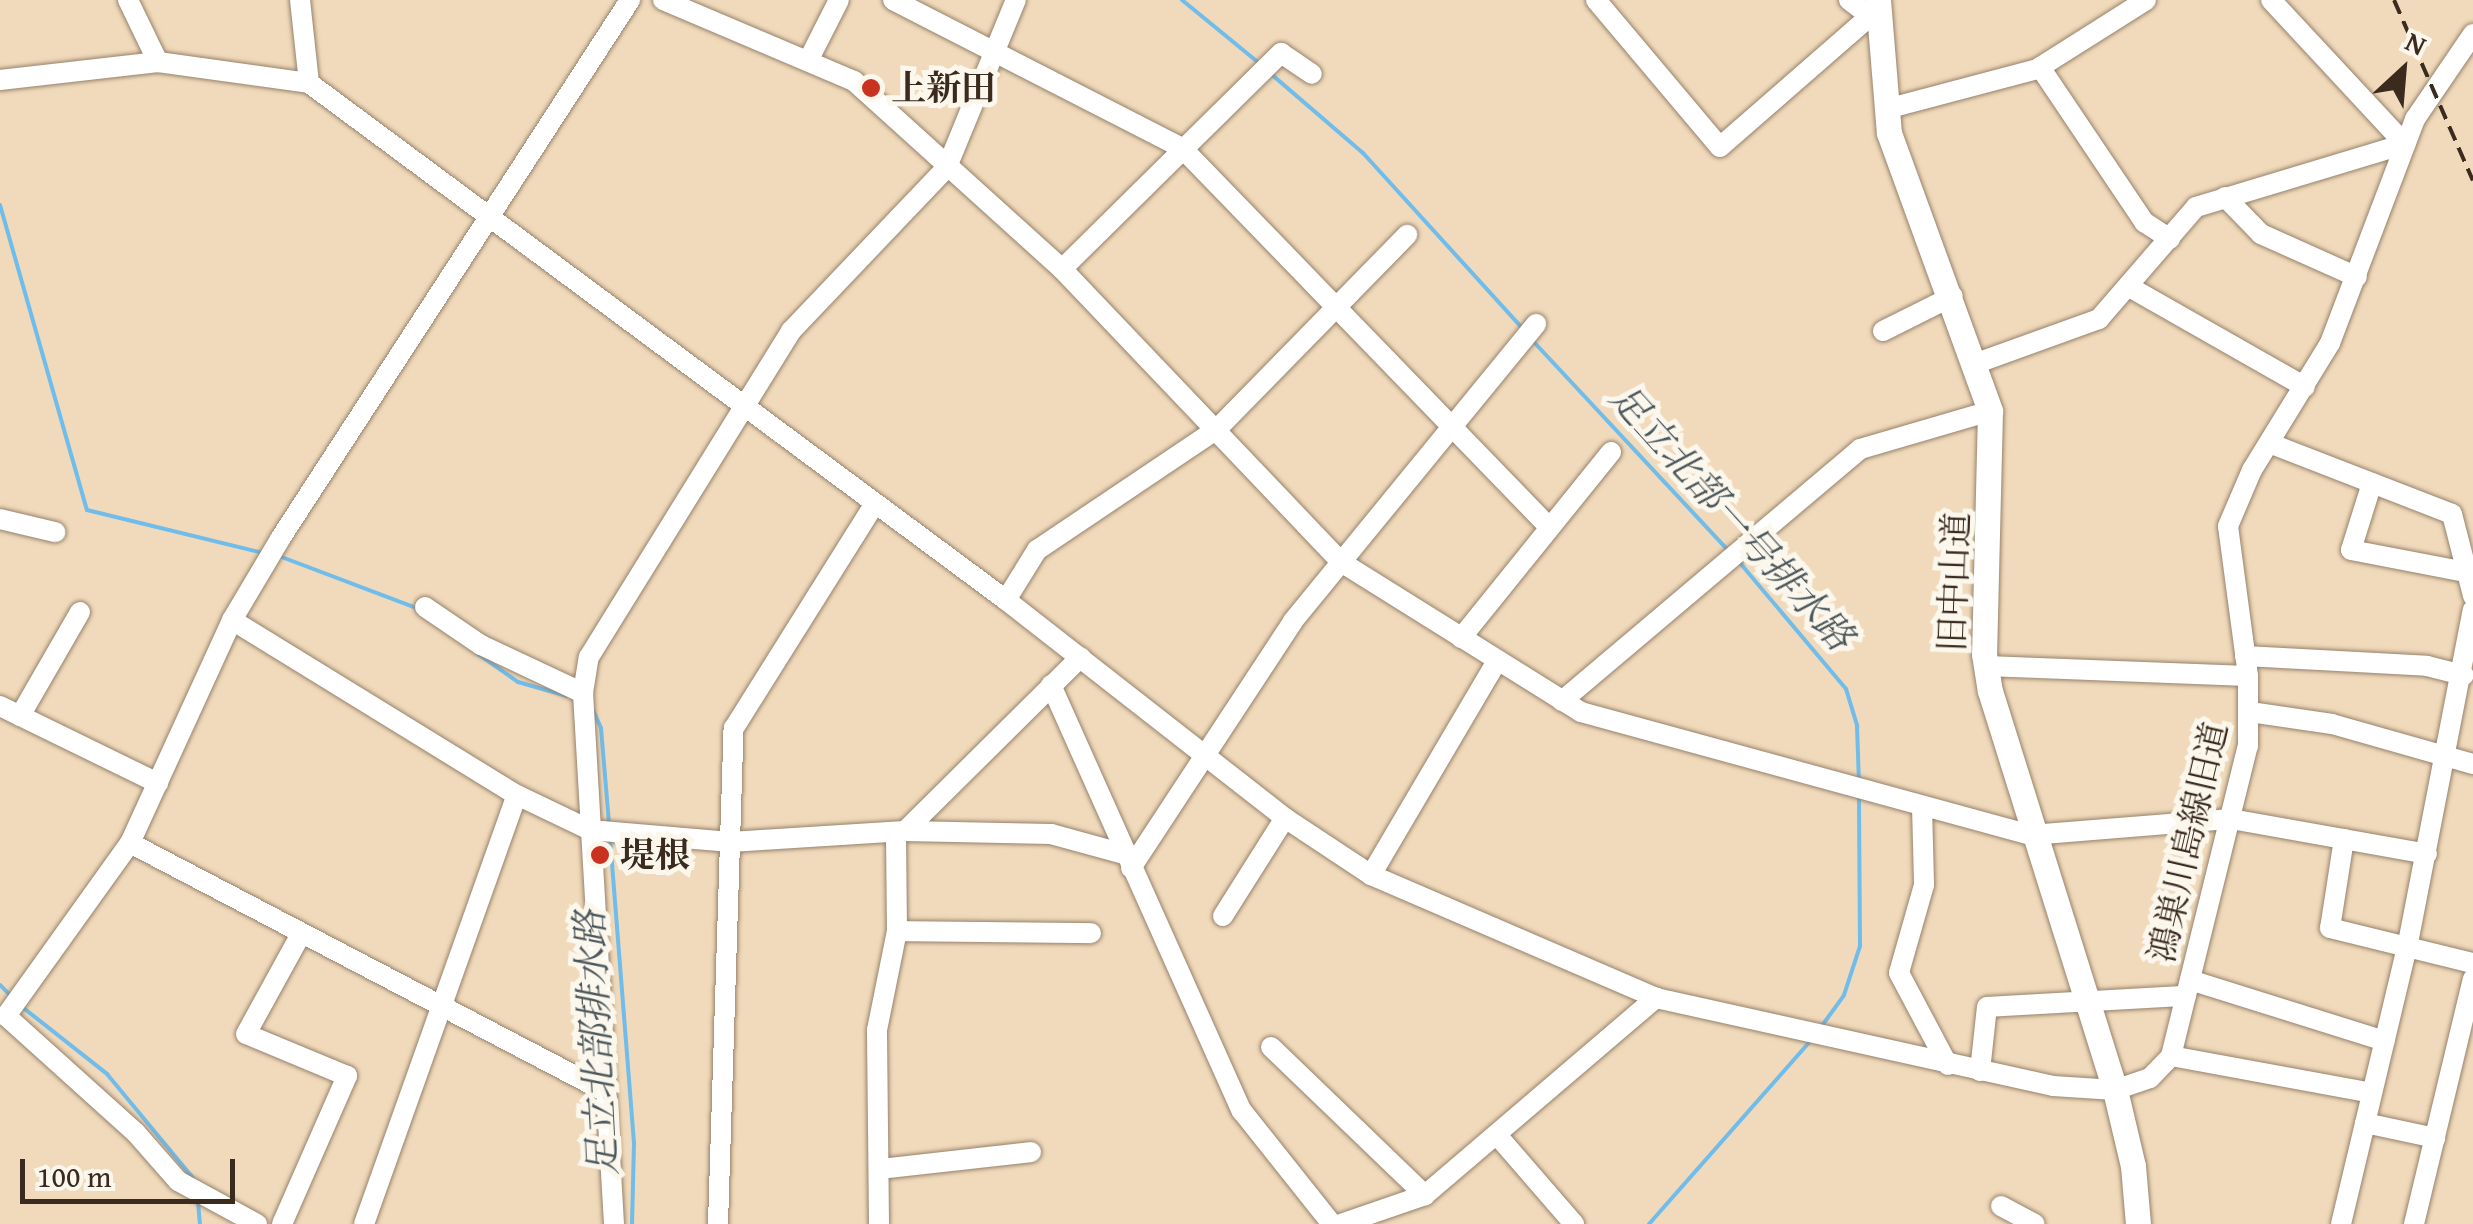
<!DOCTYPE html>
<html>
<head>
<meta charset="utf-8">
<style>
  body { margin:0 }
  #map { position:relative; width:2473px; height:1224px; overflow:hidden; background:#f1dabb; font-family:"Gentium Book Plus","Noto Serif JP",serif }
  div>[style] { position:absolute }
  [style*='--x'] { left:calc(var(--x)*1px); top:calc(var(--y)*1px); width:calc(var(--w)*1px); rotate:calc(var(--a)*1deg) }
  .stream>* { height:4px; margin:-2px; padding:0 2px; transform-origin:2px; border-radius:2px; background:#70bcea }
  .roads { filter:drop-shadow(0 0 2px #96826c) drop-shadow(0 0 2px #96826c) }
  .minor>* { height:20px; margin:-10px; padding:0 10px; transform-origin:10px; border-radius:10px; background:#fff }
  .major>* { height:25px; margin:-12.5px; padding:0 12.5px; transform-origin:12.5px; border-radius:12.5px; background:#fff }
  .rail>* { height:4px; margin-top:-2px; transform-origin:0; background:repeating-linear-gradient(90deg,#3b2a1e 0 15px,transparent 0 23px) }
  .dots>* { width:28px; height:28px; translate:-50% -50%; box-sizing:border-box; border:5px solid #fbf7ec; border-radius:50% }
  span { translate:-50% -50%; white-space:nowrap; text-align:center; line-height:1.15; -webkit-text-stroke:10px #fbf7ec; paint-order:stroke }
  .poi-label { font-size:35px; color:#3b2a1e; font-weight:700 }
  .left { translate:0 -50%; text-align:left }
  .street-label { font-size:35px; color:#3b2a1e }
  .water-label { font-size:38px; color:#4b565b; font-style:italic }
  .north { position:absolute; left:2353px; top:20px; width:100px; height:100px; -webkit-text-stroke:8px #fbf7ec; paint-order:stroke; rotate:26deg; font-size:28px; font-weight:700; line-height:40px; text-align:center; color:#3b2a1e }
  .north::after { content:''; display:block; margin:auto; width:35px; height:45px; background:#3b2a1e; clip-path:polygon(50% 0,100% 100%,50% 72%,0 100%) }
  .scale { position:absolute; left:20px; top:1159px; width:215px; height:45px; box-sizing:border-box; border:5px solid #3b2a1e; border-top:0; padding-left:12px; font-size:30px; line-height:35px; white-space:nowrap; color:#3b2a1e; -webkit-text-stroke:8px #fbf7ec; paint-order:stroke }
</style>
</head>
<body>
<div id="map">
  <div class="stream">
    <div style="--x:1182;--y:0;--w:99;--a:39.3"></div>
    <div style="--x:1270;--y:73;--w:123;--a:40.7"></div>
    <div style="--x:1363;--y:153;--w:238;--a:47.7"></div>
    <div style="--x:0;--y:205;--w:317;--a:74.1"></div>
    <div style="--x:87;--y:510;--w:182;--a:13.7"></div>
    <div style="--x:1532;--y:340;--w:290;--a:47"></div>
    <div style="--x:279;--y:556;--w:150;--a:20.7"></div>
    <div style="--x:1740;--y:563;--w:165;--a:49.9"></div>
    <div style="--x:1846;--y:689;--w:39;--a:73"></div>
    <div style="--x:1857;--y:726;--w:57;--a:88"></div>
    <div style="--x:478;--y:654;--w:49;--a:35"></div>
    <div style="--x:518;--y:682;--w:51;--a:15.9"></div>
    <div style="--x:593;--y:710;--w:20;--a:66"></div>
    <div style="--x:601;--y:728;--w:95;--a:85.2"></div>
    <div style="--x:610;--y:838;--w:306;--a:85.5"></div>
    <div style="--x:634;--y:1143;--w:81;--a:91.4"></div>
    <div style="--x:0;--y:985;--w:16;--a:45"></div>
    <div style="--x:21;--y:1006;--w:110;--a:38.3"></div>
    <div style="--x:107;--y:1074;--w:135;--a:50.4"></div>
    <div style="--x:1821;--y:1027;--w:39;--a:-54"></div>
    <div style="--x:1844;--y:995;--w:52;--a:-71.9"></div>
    <div style="--x:1860;--y:946;--w:149;--a:-90.4"></div>
    <div style="--x:198;--y:1202;--w:22;--a:85"></div>
    <div style="--x:1649;--y:1224;--w:247;--a:-48.6"></div>
  </div>
  <div class="roads">
    <div class="minor">
      <div style="--x:128;--y:0;--w:69;--a:64.2"></div>
      <div style="--x:300;--y:0;--w:83;--a:83.8"></div>
      <div style="--x:663;--y:0;--w:207;--a:23"></div>
      <div style="--x:854;--y:81;--w:280;--a:42.1"></div>
      <div style="--x:1062;--y:269;--w:405;--a:46.4"></div>
      <div style="--x:1341;--y:562;--w:283;--a:32"></div>
      <div style="--x:1581;--y:712;--w:467;--a:15.3"></div>
      <div style="--x:2031;--y:835;--w:201;--a:-4.6"></div>
      <div style="--x:2231;--y:819;--w:199;--a:10.1"></div>
      <div style="--x:893;--y:0;--w:325;--a:27.1"></div>
      <div style="--x:1182;--y:148;--w:526;--a:45.92"></div>
      <div style="--x:1596;--y:0;--w:192;--a:49.9"></div>
      <div style="--x:1720;--y:147;--w:199;--a:-41.1"></div>
      <div style="--x:1849;--y:0;--w:26;--a:37"></div>
      <div style="--x:1870;--y:16;--w:9;--a:-6"></div>
      <div style="--x:2271;--y:0;--w:197;--a:47.1"></div>
      <div style="--x:808;--y:61;--w:68;--a:-63.1"></div>
      <div style="--x:2040;--y:67;--w:187;--a:56.1"></div>
      <div style="--x:2144;--y:222;--w:31;--a:33"></div>
      <div style="--x:0;--y:80;--w:159;--a:-6.5"></div>
      <div style="--x:158;--y:62;--w:152;--a:7.9"></div>
      <div style="--x:309;--y:83;--w:868;--a:36.57"></div>
      <div style="--x:1006;--y:600;--w:354;--a:38"></div>
      <div style="--x:1285;--y:818;--w:103;--a:33.5"></div>
      <div style="--x:1371;--y:875;--w:310;--a:23.3"></div>
      <div style="--x:1656;--y:998;--w:407;--a:12.5"></div>
      <div style="--x:2053;--y:1086;--w:62;--a:3.7"></div>
      <div style="--x:2115;--y:1090;--w:37;--a:-19"></div>
      <div style="--x:2150;--y:1078;--w:30;--a:-46"></div>
      <div style="--x:2171;--y:1056;--w:319;--a:-76.1"></div>
      <div style="--x:2248;--y:746;--w:70;--a:-90"></div>
      <div style="--x:2248;--y:676;--w:151;--a:-97.6"></div>
      <div style="--x:2228;--y:526;--w:61;--a:-66.8"></div>
      <div style="--x:2252;--y:470;--w:149;--a:-58.4"></div>
      <div style="--x:2330;--y:343;--w:240;--a:-69.2"></div>
      <div style="--x:2415;--y:119;--w:103;--a:-55.7"></div>
      <div style="--x:1886;--y:109;--w:156;--a:-14.8"></div>
      <div style="--x:2037;--y:69;--w:129;--a:-32.3"></div>
      <div style="--x:2225;--y:197;--w:52;--a:45.8"></div>
      <div style="--x:2261;--y:234;--w:105;--a:24.1"></div>
      <div style="--x:1062;--y:269;--w:308;--a:-44.6"></div>
      <div style="--x:1281;--y:53;--w:37;--a:34"></div>
      <div style="--x:2131;--y:288;--w:200;--a:29.6"></div>
      <div style="--x:1883;--y:331;--w:78;--a:-26.6"></div>
      <div style="--x:1977;--y:363;--w:130;--a:-19.8"></div>
      <div style="--x:2099;--y:319;--w:148;--a:-49.1"></div>
      <div style="--x:2196;--y:207;--w:218;--a:-16.8"></div>
      <div style="--x:2269;--y:443;--w:196;--a:21.2"></div>
      <div style="--x:2452;--y:514;--w:85;--a:75.6"></div>
      <div style="--x:2372;--y:483;--w:70;--a:107.4"></div>
      <div style="--x:2351;--y:550;--w:116;--a:10.9"></div>
      <div style="--x:0;--y:519;--w:57;--a:13.3"></div>
      <div style="--x:1006;--y:600;--w:59;--a:-58.2"></div>
      <div style="--x:1037;--y:550;--w:217;--a:-33.9"></div>
      <div style="--x:1217;--y:429;--w:272;--a:-45.6"></div>
      <div style="--x:425;--y:607;--w:68;--a:34.2"></div>
      <div style="--x:481;--y:645;--w:113;--a:25.2"></div>
      <div style="--x:232;--y:620;--w:334;--a:31.6"></div>
      <div style="--x:517;--y:795;--w:81;--a:25.6"></div>
      <div style="--x:590;--y:830;--w:141;--a:4.9"></div>
      <div style="--x:730;--y:842;--w:175;--a:-3.6"></div>
      <div style="--x:905;--y:831;--w:247;--a:-44.7"></div>
      <div style="--x:1461;--y:638;--w:239;--a:-51.1"></div>
      <div style="--x:2245;--y:656;--w:182;--a:3.1"></div>
      <div style="--x:2427;--y:666;--w:38;--a:14"></div>
      <div style="--x:1986;--y:666;--w:262;--a:2.2"></div>
      <div style="--x:1051;--y:685;--w:467;--a:65.9"></div>
      <div style="--x:1242;--y:1111;--w:144;--a:51.5"></div>
      <div style="--x:1562;--y:701;--w:390;--a:-40.2"></div>
      <div style="--x:1860;--y:449;--w:135;--a:-16.3"></div>
      <div style="--x:0;--y:706;--w:176;--a:26"></div>
      <div style="--x:2250;--y:712;--w:83;--a:8.3"></div>
      <div style="--x:2332;--y:724;--w:147;--a:15.8"></div>
      <div style="--x:20;--y:716;--w:120;--a:-60"></div>
      <div style="--x:1922;--y:806;--w:79;--a:88.5"></div>
      <div style="--x:1924;--y:885;--w:91;--a:105.9"></div>
      <div style="--x:1899;--y:973;--w:104;--a:62"></div>
      <div style="--x:905;--y:831;--w:146;--a:1.2"></div>
      <div style="--x:1051;--y:834;--w:79;--a:15.4"></div>
      <div style="--x:2344;--y:839;--w:90;--a:98.9"></div>
      <div style="--x:2330;--y:928;--w:147;--a:13.8"></div>
      <div style="--x:130;--y:843;--w:535;--a:27.62"></div>
      <div style="--x:1131;--y:868;--w:295;--a:-56.7"></div>
      <div style="--x:1293;--y:621;--w:384;--a:-50.7"></div>
      <div style="--x:1371;--y:875;--w:248;--a:-59.5"></div>
      <div style="--x:1223;--y:916;--w:116;--a:-57.7"></div>
      <div style="--x:897;--y:931;--w:194;--a:0.6"></div>
      <div style="--x:2190;--y:980;--w:204;--a:17.4"></div>
      <div style="--x:1271;--y:1047;--w:214;--a:43.9"></div>
      <div style="--x:2171;--y:1056;--w:204;--a:10.4"></div>
      <div style="--x:1980;--y:1071;--w:64;--a:-83.8"></div>
      <div style="--x:1987;--y:1007;--w:199;--a:-3.2"></div>
      <div style="--x:2365;--y:1123;--w:72;--a:12.1"></div>
      <div style="--x:1497;--y:1135;--w:118;--a:49.1"></div>
      <div style="--x:880;--y:1169;--w:152;--a:-6.4"></div>
      <div style="--x:2001;--y:1206;--w:38;--a:28"></div>
      <div style="--x:257;--y:1224;--w:90;--a:-151.4"></div>
      <div style="--x:178;--y:1181;--w:64;--a:-131.2"></div>
      <div style="--x:136;--y:1133;--w:175;--a:-138"></div>
      <div style="--x:6;--y:1016;--w:213;--a:-54.4"></div>
      <div style="--x:130;--y:843;--w:245;--a:-65.4"></div>
      <div style="--x:232;--y:620;--w:94;--a:-59.3"></div>
      <div style="--x:280;--y:539;--w:643;--a:-57"></div>
      <div style="--x:282;--y:1224;--w:162;--a:-66.3"></div>
      <div style="--x:347;--y:1076;--w:109;--a:-157.4"></div>
      <div style="--x:246;--y:1034;--w:114;--a:-61.2"></div>
      <div style="--x:364;--y:1224;--w:455;--a:-70.4"></div>
      <div style="--x:614;--y:1224;--w:532;--a:-93.34"></div>
      <div style="--x:583;--y:693;--w:36;--a:-81"></div>
      <div style="--x:589;--y:657;--w:384;--a:-58.2"></div>
      <div style="--x:791;--y:331;--w:226;--a:-46.4"></div>
      <div style="--x:947;--y:167;--w:181;--a:-67.6"></div>
      <div style="--x:718;--y:1224;--w:496;--a:-88.2"></div>
      <div style="--x:734;--y:728;--w:262;--a:-57.9"></div>
      <div style="--x:879;--y:1224;--w:194;--a:-90.6"></div>
      <div style="--x:877;--y:1030;--w:101;--a:-78.6"></div>
      <div style="--x:897;--y:931;--w:98;--a:-90.6"></div>
      <div style="--x:1341;--y:1224;--w:89;--a:-19"></div>
      <div style="--x:1425;--y:1195;--w:304;--a:-40.5"></div>
      <div style="--x:2341;--y:1224;--w:284;--a:-76.6"></div>
      <div style="--x:2407;--y:948;--w:344;--a:-79"></div>
      <div style="--x:2414;--y:1224;--w:252;--a:-76.5"></div>
    </div>
    <div class="major">
      <div style="--x:1878;--y:0;--w:133;--a:85.3"></div>
      <div style="--x:1889;--y:133;--w:296;--a:70"></div>
      <div style="--x:1990;--y:411;--w:243;--a:91.4"></div>
      <div style="--x:1984;--y:654;--w:37;--a:81"></div>
      <div style="--x:1990;--y:691;--w:418;--a:72.6"></div>
      <div style="--x:2115;--y:1090;--w:78;--a:76.7"></div>
      <div style="--x:2133;--y:1166;--w:58;--a:85.1"></div>
    </div>
  </div>
  <div class="rail">
    <div style="--x:2394;--y:0;--w:197;--a:66.4"></div>
  </div>
  <div class="dots">
    <div style="left:871px;top:88px;background:#c8321e"></div>
    <div style="left:600px;top:855px;background:#c8321e"></div>
  </div>
  <div class="poi-label">
    <span class="left" style="left:891px;top:88px">上新田</span>
    <span class="left" style="left:620px;top:855px">堤根</span>
  </div>
  <div class="street-label">
    <span style="left:1954px;top:582px;rotate:-88deg">旧中山道</span>
    <span style="left:2188px;top:842px;rotate:-77deg">鴻巣川島線旧道</span>
  </div>
  <div class="water-label">
    <span style="left:1732px;top:517px;rotate:48deg">足立北部一号排水路</span>
    <span style="left:596px;top:1043px;rotate:-93deg">足立北部排水路</span>
  </div>
  <div class="north">N</div>
  <div class="scale">100 m</div>
</div>
</body>
</html>
